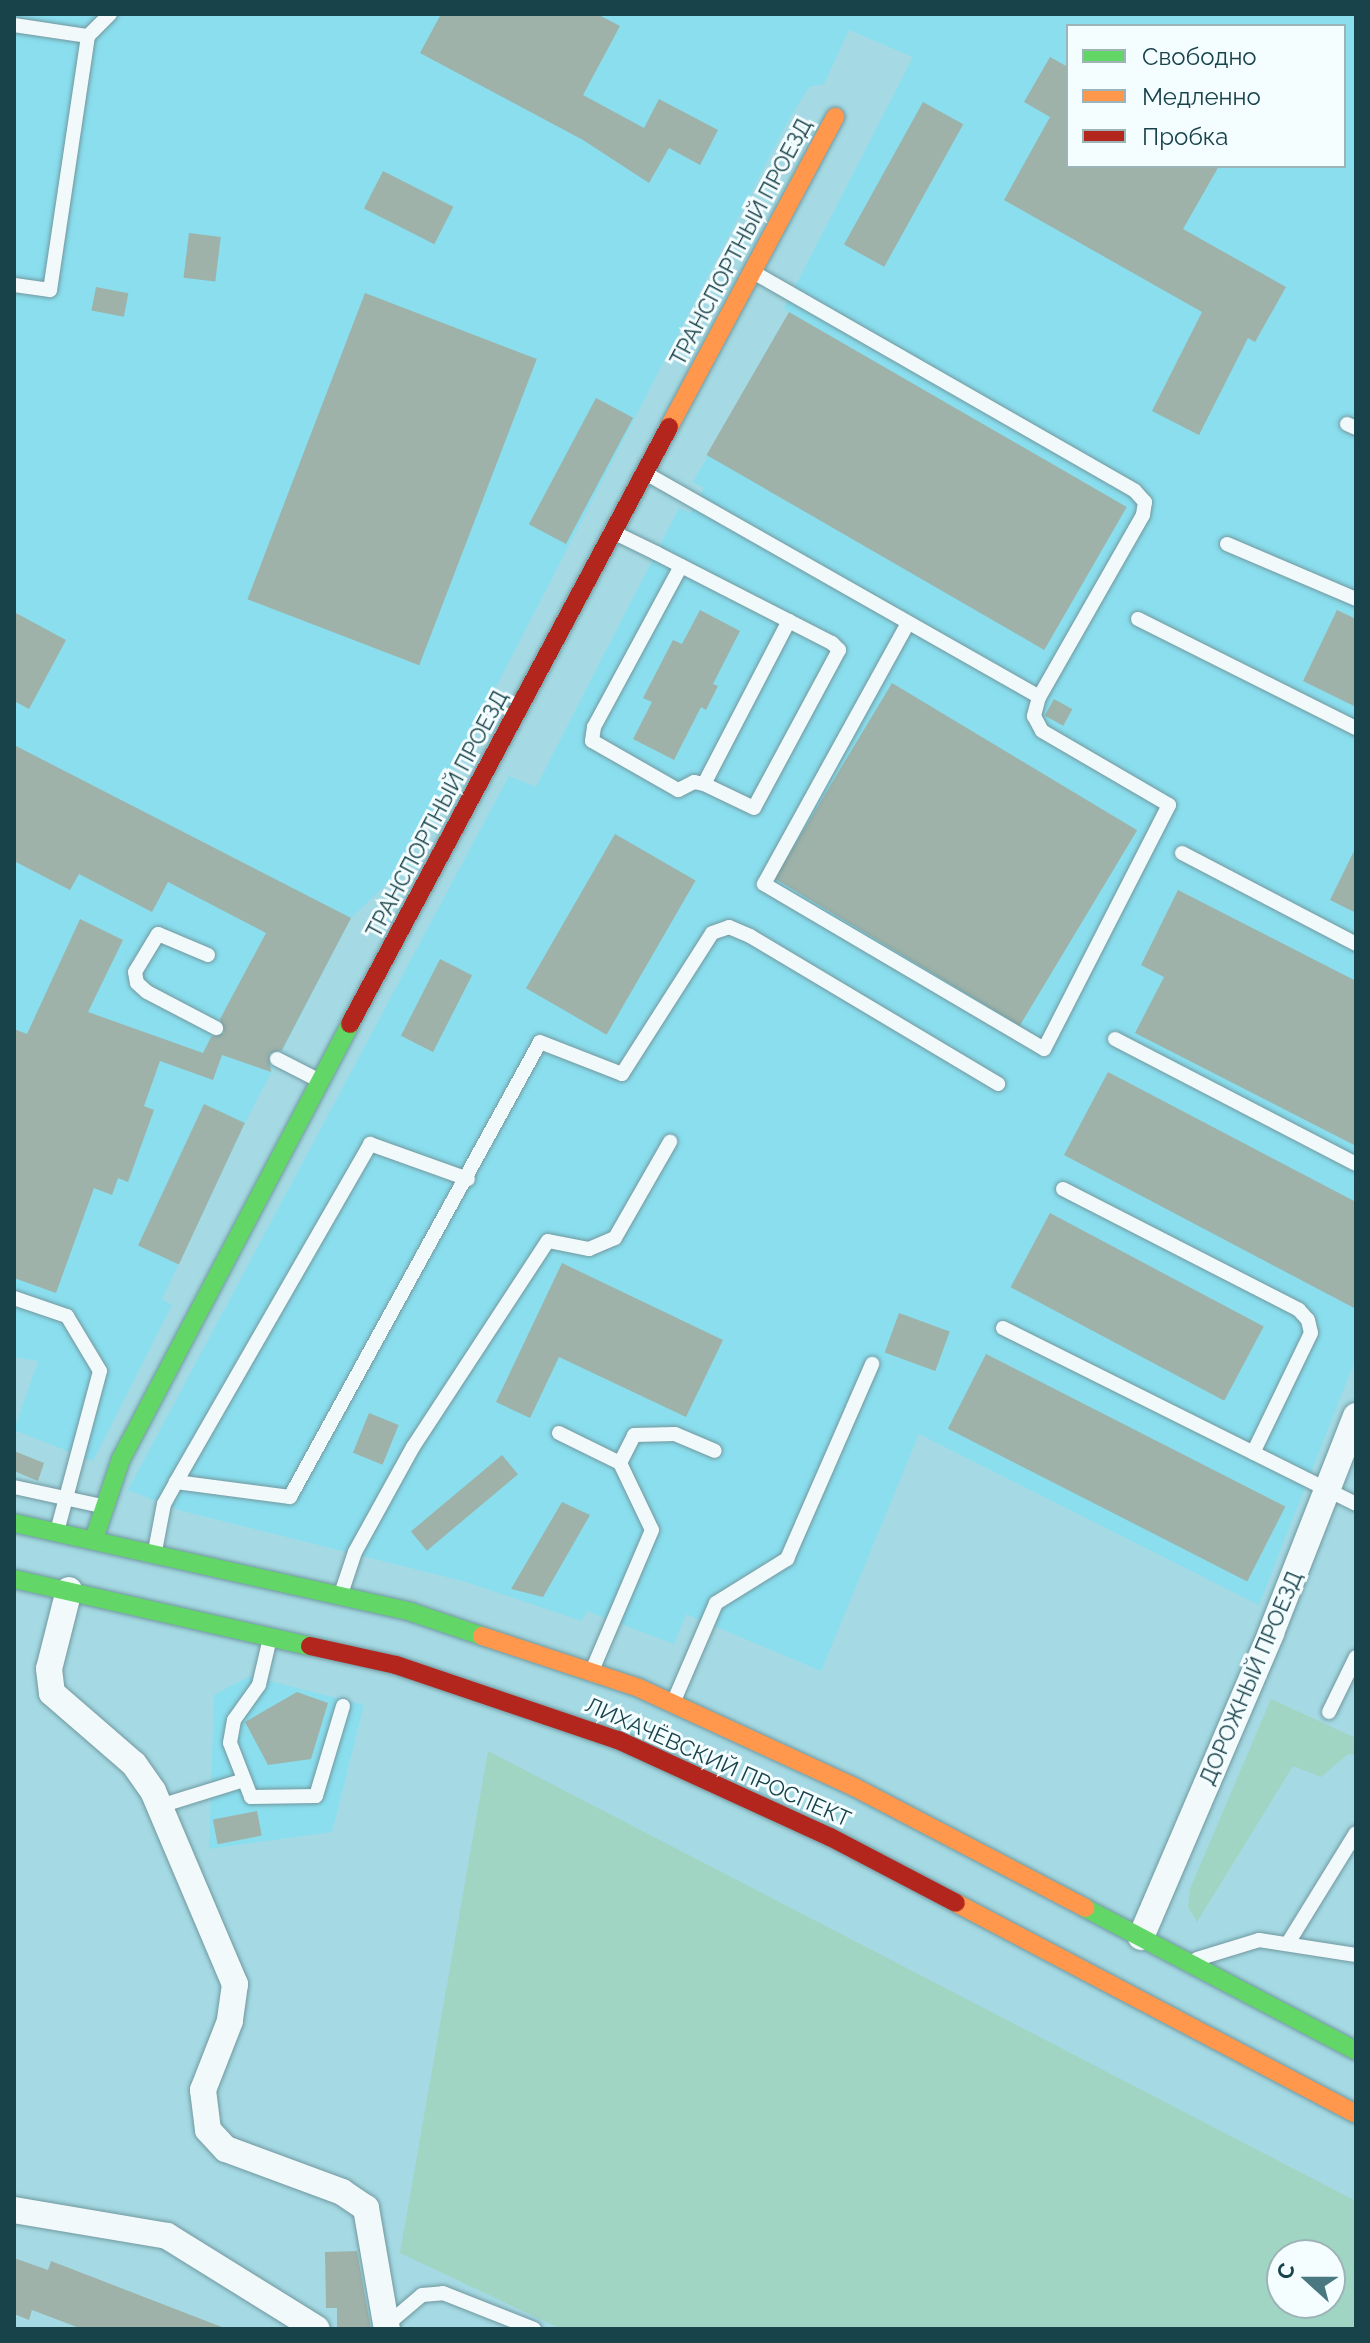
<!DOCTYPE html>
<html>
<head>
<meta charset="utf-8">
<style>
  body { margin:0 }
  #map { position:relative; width:1370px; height:2343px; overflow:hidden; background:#a5dae4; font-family:Raleway,sans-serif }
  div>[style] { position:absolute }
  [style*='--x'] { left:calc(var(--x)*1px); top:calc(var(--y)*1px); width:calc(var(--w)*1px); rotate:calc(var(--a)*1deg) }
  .built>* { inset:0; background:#8adeee }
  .green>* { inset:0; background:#a0d4c3 }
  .building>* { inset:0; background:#9eb2a9; transform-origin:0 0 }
  .roads { filter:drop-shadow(0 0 2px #71989f) drop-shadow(0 0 2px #71989f) }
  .lane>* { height:14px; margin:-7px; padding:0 7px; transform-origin:7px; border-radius:7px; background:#f2f9fb }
  .street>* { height:26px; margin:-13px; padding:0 13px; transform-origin:13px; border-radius:13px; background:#f2f9fb }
  .fast>* { height:18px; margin:-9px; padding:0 9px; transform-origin:9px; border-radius:9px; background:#63d668 }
  .slow>* { height:18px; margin:-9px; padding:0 9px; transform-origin:9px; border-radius:9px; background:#ff974d }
  .jam>* { height:18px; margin:-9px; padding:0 9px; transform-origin:9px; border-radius:9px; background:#b3261e }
  span { translate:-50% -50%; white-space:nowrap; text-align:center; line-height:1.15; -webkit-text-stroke:6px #f4fdff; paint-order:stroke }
  .street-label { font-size:22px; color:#19434a }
  .frame { position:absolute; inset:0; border:16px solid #19434a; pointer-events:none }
  .legend { position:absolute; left:1066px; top:24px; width:280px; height:144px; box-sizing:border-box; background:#f4fdff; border:2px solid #9cb3b7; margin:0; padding:10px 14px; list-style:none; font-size:24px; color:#19434a }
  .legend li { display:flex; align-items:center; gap:16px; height:40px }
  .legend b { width:40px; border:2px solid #9cb3b7 }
  .north { position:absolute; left:1266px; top:2239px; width:80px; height:80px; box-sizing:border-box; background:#f4fdff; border:2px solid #9cb3b7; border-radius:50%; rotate:291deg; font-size:22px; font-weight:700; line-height:32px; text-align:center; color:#19434a }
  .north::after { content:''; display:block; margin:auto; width:28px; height:36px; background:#4a7880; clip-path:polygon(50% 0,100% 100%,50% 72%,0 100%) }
</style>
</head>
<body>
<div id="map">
  <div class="built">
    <div style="clip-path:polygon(evenodd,14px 14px,1356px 14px,1356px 1358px,1259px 1605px,919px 1434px,821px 1671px,686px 1614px,674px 1644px,587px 1611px,582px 1621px,466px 1582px,182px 1511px,128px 1490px,509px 776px,536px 787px,679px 508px,690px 513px,704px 488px,693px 482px,789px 313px,784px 308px,913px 57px,849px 30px,824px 84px,809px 87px,789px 119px,402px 869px,351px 918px,245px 1123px,162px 1299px,172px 1305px,93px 1461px,14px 1430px,38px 1361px,14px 1357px,14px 14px,1068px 26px,1344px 26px,1344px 166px,1068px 166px,1068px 26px)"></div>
    <div style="clip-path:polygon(250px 1676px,364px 1705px,332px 1832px,209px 1849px,214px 1695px)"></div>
  </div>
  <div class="green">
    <div style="clip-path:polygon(1271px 1699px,1356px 1738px,1356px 1755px,1348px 1754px,1321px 1777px,1293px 1766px,1197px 1922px,1188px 1907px,1190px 1889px)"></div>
    <div style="clip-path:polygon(evenodd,488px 1751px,1356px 2201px,1356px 2329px,561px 2329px,400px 2253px,488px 1751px,1282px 2255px,1330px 2255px,1330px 2303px,1282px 2303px,1282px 2255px)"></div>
  </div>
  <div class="building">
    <div style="clip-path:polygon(441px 14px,597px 14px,620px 26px,583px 95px,644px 128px,659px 99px,718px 130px,700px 165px,669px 148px,649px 183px,583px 140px,420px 53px)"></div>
    <div style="clip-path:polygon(1050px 57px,1068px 67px,1068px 166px,1219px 166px,1183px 229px,1286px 287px,1255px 342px,1248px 338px,1199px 435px,1152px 411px,1202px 312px,1004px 200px,1050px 117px,1024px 102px)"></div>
    <div style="left:923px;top:102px;width:46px;height:163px;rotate:29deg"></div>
    <div style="left:383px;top:171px;width:79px;height:42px;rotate:27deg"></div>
    <div style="left:189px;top:233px;width:32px;height:45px;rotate:7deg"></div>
    <div style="left:96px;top:287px;width:33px;height:24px;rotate:11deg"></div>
    <div style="left:365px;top:293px;width:184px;height:328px;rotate:21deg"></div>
    <div style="left:789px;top:312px;width:390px;height:165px;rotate:30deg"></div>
    <div style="left:596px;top:398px;width:42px;height:143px;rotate:28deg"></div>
    <div style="clip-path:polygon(700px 610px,740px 631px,713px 684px,718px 686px,706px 710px,701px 707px,674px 760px,633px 739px,652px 702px,643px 698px,673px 640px,682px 644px)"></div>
    <div style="clip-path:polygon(1337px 610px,1356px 619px,1356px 707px,1303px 681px)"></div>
    <div style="clip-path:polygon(14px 612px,66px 640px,29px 709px,14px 701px)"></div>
    <div style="left:892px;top:683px;width:286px;height:228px;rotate:31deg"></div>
    <div style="left:1054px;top:699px;width:21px;height:19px;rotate:29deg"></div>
    <div style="clip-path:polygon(14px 745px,351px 918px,282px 1050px,269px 1054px,271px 1072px,222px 1055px,213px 1080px,160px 1061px,144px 1106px,154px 1110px,128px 1182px,118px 1178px,112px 1195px,94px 1188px,56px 1293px,14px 1278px,14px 1029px,27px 1034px,80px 919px,123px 940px,88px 1012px,203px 1053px,211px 1037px,224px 1033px,220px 1019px,266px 933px,168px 882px,152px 912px,79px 874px,70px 890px,14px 861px)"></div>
    <div style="left:615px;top:834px;width:93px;height:178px;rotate:30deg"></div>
    <div style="clip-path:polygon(1356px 847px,1356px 913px,1330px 900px)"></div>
    <div style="clip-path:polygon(1178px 890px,1356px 981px,1356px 1146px,1135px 1033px,1164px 977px,1141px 965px)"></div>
    <div style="left:440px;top:959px;width:36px;height:86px;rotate:27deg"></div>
    <div style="clip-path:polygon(1108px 1072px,1356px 1202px,1356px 1309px,1064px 1155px)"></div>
    <div style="left:204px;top:1104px;width:45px;height:156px;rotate:25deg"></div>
    <div style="left:1050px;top:1213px;width:242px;height:84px;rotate:28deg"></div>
    <div style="clip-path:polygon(562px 1263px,723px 1340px,686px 1417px,559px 1357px,530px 1418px,496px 1402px)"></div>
    <div style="left:899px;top:1313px;width:54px;height:42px;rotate:20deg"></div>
    <div style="left:986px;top:1354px;width:336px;height:84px;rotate:27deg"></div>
    <div style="left:369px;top:1413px;width:32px;height:43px;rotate:22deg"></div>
    <div style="clip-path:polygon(14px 1451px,44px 1463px,38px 1481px,14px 1471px)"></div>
    <div style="left:502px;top:1455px;width:25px;height:119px;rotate:50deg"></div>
    <div style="clip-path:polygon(562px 1502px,590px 1515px,543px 1597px,511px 1589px)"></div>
    <div style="clip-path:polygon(297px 1692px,328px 1703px,311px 1759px,268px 1765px,245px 1722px)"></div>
    <div style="left:257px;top:1811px;width:25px;height:45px;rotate:79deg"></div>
    <div style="clip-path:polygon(357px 2251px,371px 2329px,337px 2329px,337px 2308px,326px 2308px,325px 2252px)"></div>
    <div style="clip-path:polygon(14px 2258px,48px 2270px,51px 2261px,227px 2329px,82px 2329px,32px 2310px,29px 2320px,14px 2314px)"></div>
  </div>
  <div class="roads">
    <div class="lane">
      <div style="--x:14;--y:25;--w:75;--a:8.5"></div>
      <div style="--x:88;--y:36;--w:257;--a:98.5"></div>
      <div style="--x:50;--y:290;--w:36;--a:-172"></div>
      <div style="--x:88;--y:36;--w:31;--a:-45"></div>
      <div style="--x:753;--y:272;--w:440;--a:29.8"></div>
      <div style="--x:1135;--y:491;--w:15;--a:48"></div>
      <div style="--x:1145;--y:502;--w:13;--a:99"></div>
      <div style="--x:1143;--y:515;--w:210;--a:119.7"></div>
      <div style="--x:1039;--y:697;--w:20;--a:105"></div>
      <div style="--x:1034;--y:716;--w:17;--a:62"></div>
      <div style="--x:1042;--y:731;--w:147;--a:30.2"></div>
      <div style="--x:1169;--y:805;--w:274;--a:117.1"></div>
      <div style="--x:1044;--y:1049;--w:325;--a:-149.5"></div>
      <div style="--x:764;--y:884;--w:298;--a:-61.1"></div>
      <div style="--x:1347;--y:424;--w:10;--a:24"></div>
      <div style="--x:647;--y:474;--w:451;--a:29.6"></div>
      <div style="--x:615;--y:533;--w:46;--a:26"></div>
      <div style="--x:656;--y:553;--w:198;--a:27.1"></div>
      <div style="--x:832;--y:643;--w:10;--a:45"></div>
      <div style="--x:839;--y:650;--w:179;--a:118.3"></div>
      <div style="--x:754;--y:808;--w:55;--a:-154.4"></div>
      <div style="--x:704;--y:784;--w:10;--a:-169"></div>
      <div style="--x:694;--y:782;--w:18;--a:153"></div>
      <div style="--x:678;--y:790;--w:99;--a:-150.3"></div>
      <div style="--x:592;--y:741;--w:14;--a:-82"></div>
      <div style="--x:594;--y:727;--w:183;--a:-61.6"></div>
      <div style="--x:1227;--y:544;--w:140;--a:23.1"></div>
      <div style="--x:1138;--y:619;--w:244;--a:26.6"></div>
      <div style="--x:704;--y:784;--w:184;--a:-62.5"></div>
      <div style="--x:1182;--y:853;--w:196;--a:27.6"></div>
      <div style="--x:208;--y:955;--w:54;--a:-157.2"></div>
      <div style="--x:158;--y:934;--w:44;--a:121.2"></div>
      <div style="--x:135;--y:972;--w:11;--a:80"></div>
      <div style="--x:137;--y:983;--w:13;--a:42"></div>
      <div style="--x:147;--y:992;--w:78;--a:27.6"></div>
      <div style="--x:1115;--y:1039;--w:271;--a:27.4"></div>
      <div style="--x:277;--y:1059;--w:48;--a:27.1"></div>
      <div style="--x:1063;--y:1189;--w:265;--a:27.1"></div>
      <div style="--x:1299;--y:1310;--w:13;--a:48"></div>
      <div style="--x:1308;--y:1320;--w:13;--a:77"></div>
      <div style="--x:1311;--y:1333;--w:133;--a:115.8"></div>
      <div style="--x:14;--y:1298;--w:56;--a:18.8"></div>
      <div style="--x:67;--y:1316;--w:64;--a:59"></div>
      <div style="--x:100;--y:1371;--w:166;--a:105"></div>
      <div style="--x:1003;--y:1328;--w:394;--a:26.5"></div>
      <div style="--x:559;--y:1433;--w:68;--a:26.2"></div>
      <div style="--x:620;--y:1463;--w:74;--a:64.5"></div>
      <div style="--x:652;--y:1530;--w:153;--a:113.1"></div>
      <div style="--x:620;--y:1463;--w:31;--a:-63"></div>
      <div style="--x:634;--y:1435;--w:41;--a:-1.4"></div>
      <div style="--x:675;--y:1434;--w:43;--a:23"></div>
      <div style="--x:176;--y:1482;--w:115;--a:7.5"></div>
      <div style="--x:290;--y:1497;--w:519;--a:-61.21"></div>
      <div style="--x:540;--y:1042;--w:88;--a:21.3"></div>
      <div style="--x:622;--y:1074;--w:167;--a:-57.4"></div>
      <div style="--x:712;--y:933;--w:18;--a:-19"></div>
      <div style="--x:729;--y:927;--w:23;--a:23"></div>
      <div style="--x:750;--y:936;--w:289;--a:30.8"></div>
      <div style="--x:14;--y:1487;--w:89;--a:12.3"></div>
      <div style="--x:155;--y:1551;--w:48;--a:-79.2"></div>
      <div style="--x:164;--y:1504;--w:25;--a:-61"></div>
      <div style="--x:176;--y:1482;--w:390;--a:-60.1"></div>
      <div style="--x:370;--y:1144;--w:104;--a:19.7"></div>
      <div style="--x:341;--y:1594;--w:44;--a:-71.6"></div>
      <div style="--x:355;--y:1552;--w:120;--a:-61.1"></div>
      <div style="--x:413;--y:1447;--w:246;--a:-56.8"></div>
      <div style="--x:548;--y:1241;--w:42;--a:11"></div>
      <div style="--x:589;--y:1249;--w:28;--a:-23"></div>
      <div style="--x:615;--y:1238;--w:111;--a:-60.2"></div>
      <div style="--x:270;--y:1638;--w:48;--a:103.2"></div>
      <div style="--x:259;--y:1685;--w:43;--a:125.5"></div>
      <div style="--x:234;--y:1720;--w:23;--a:100"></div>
      <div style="--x:230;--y:1743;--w:58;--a:68.7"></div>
      <div style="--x:251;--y:1797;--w:65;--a:-0.9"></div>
      <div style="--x:316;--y:1796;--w:94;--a:-73.3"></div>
      <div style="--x:673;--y:1703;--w:109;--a:-66.7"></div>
      <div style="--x:716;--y:1603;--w:84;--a:-31.8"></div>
      <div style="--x:787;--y:1559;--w:213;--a:-66.4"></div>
      <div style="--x:1329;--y:1712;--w:61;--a:-63.9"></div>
      <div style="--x:160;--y:1806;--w:85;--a:-17.2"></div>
      <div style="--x:1288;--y:1943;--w:129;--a:-58.3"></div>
      <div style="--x:1197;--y:1959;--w:65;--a:-17"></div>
      <div style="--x:1259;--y:1940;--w:98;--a:8.8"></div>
      <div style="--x:389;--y:2323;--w:43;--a:-40.3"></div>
      <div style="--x:422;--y:2295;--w:21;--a:-5"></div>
      <div style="--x:443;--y:2293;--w:98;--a:21.6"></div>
    </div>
    <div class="street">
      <div style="--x:69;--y:1590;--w:81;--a:104.2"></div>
      <div style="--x:49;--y:1669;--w:24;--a:83"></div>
      <div style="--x:52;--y:1693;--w:108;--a:40.9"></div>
      <div style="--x:134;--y:1764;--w:33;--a:55"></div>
      <div style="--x:153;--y:1791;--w:210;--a:67"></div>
      <div style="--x:235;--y:1984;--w:37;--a:98"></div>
      <div style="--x:230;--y:2021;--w:74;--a:111.4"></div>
      <div style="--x:203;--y:2090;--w:40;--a:82.9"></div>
      <div style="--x:208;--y:2130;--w:26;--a:47"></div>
      <div style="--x:226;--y:2149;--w:124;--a:20.3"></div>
      <div style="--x:342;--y:2192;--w:29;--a:34"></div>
      <div style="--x:366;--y:2208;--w:123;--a:80.2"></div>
      <div style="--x:1141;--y:1937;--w:331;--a:-66.8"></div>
      <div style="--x:1271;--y:1633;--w:233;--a:-68.6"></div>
      <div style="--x:14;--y:2210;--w:155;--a:9.6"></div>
      <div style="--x:167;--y:2236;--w:176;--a:31.8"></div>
    </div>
    <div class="fast">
      <div style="--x:14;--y:1523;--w:407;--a:12.6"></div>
      <div style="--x:411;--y:1612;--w:75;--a:18.7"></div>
      <div style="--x:94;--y:1539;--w:84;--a:-71.4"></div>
      <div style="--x:121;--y:1459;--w:492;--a:-62.2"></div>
      <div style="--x:14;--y:1579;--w:303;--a:12.8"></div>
      <div style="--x:1085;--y:1908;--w:306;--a:27.8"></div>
    </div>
    <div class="slow">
      <div style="--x:669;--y:427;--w:352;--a:-61.8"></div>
      <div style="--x:482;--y:1636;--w:165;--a:18.3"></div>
      <div style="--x:639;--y:1688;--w:237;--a:24.7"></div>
      <div style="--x:854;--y:1787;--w:261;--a:27.6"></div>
      <div style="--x:956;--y:1903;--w:452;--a:27.8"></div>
    </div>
    <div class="jam">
      <div style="--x:350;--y:1024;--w:677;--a:-61.88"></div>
      <div style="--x:310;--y:1646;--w:88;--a:12.5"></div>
      <div style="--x:396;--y:1665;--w:234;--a:18.7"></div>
      <div style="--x:618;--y:1740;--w:233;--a:24.6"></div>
      <div style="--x:830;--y:1837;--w:142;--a:27.6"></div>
    </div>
  </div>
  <div class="street-label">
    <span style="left:741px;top:242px;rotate:-62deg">ТРАНСПОРТНЫЙ ПРОЕЗД</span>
    <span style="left:437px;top:814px;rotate:-62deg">ТРАНСПОРТНЫЙ ПРОЕЗД</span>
    <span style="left:1251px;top:1678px;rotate:-67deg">ДОРОЖНЫЙ ПРОЕЗД</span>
    <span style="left:718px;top:1762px;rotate:24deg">ЛИХАЧЁВСКИЙ ПРОСПЕКТ</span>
  </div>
  <div class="frame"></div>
  <ul class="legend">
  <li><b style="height:10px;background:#63d668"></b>Свободно</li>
  <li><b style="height:10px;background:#ff974d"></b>Медленно</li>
  <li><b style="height:10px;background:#b3261e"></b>Пробка</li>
  </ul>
  <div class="north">С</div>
</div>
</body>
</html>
